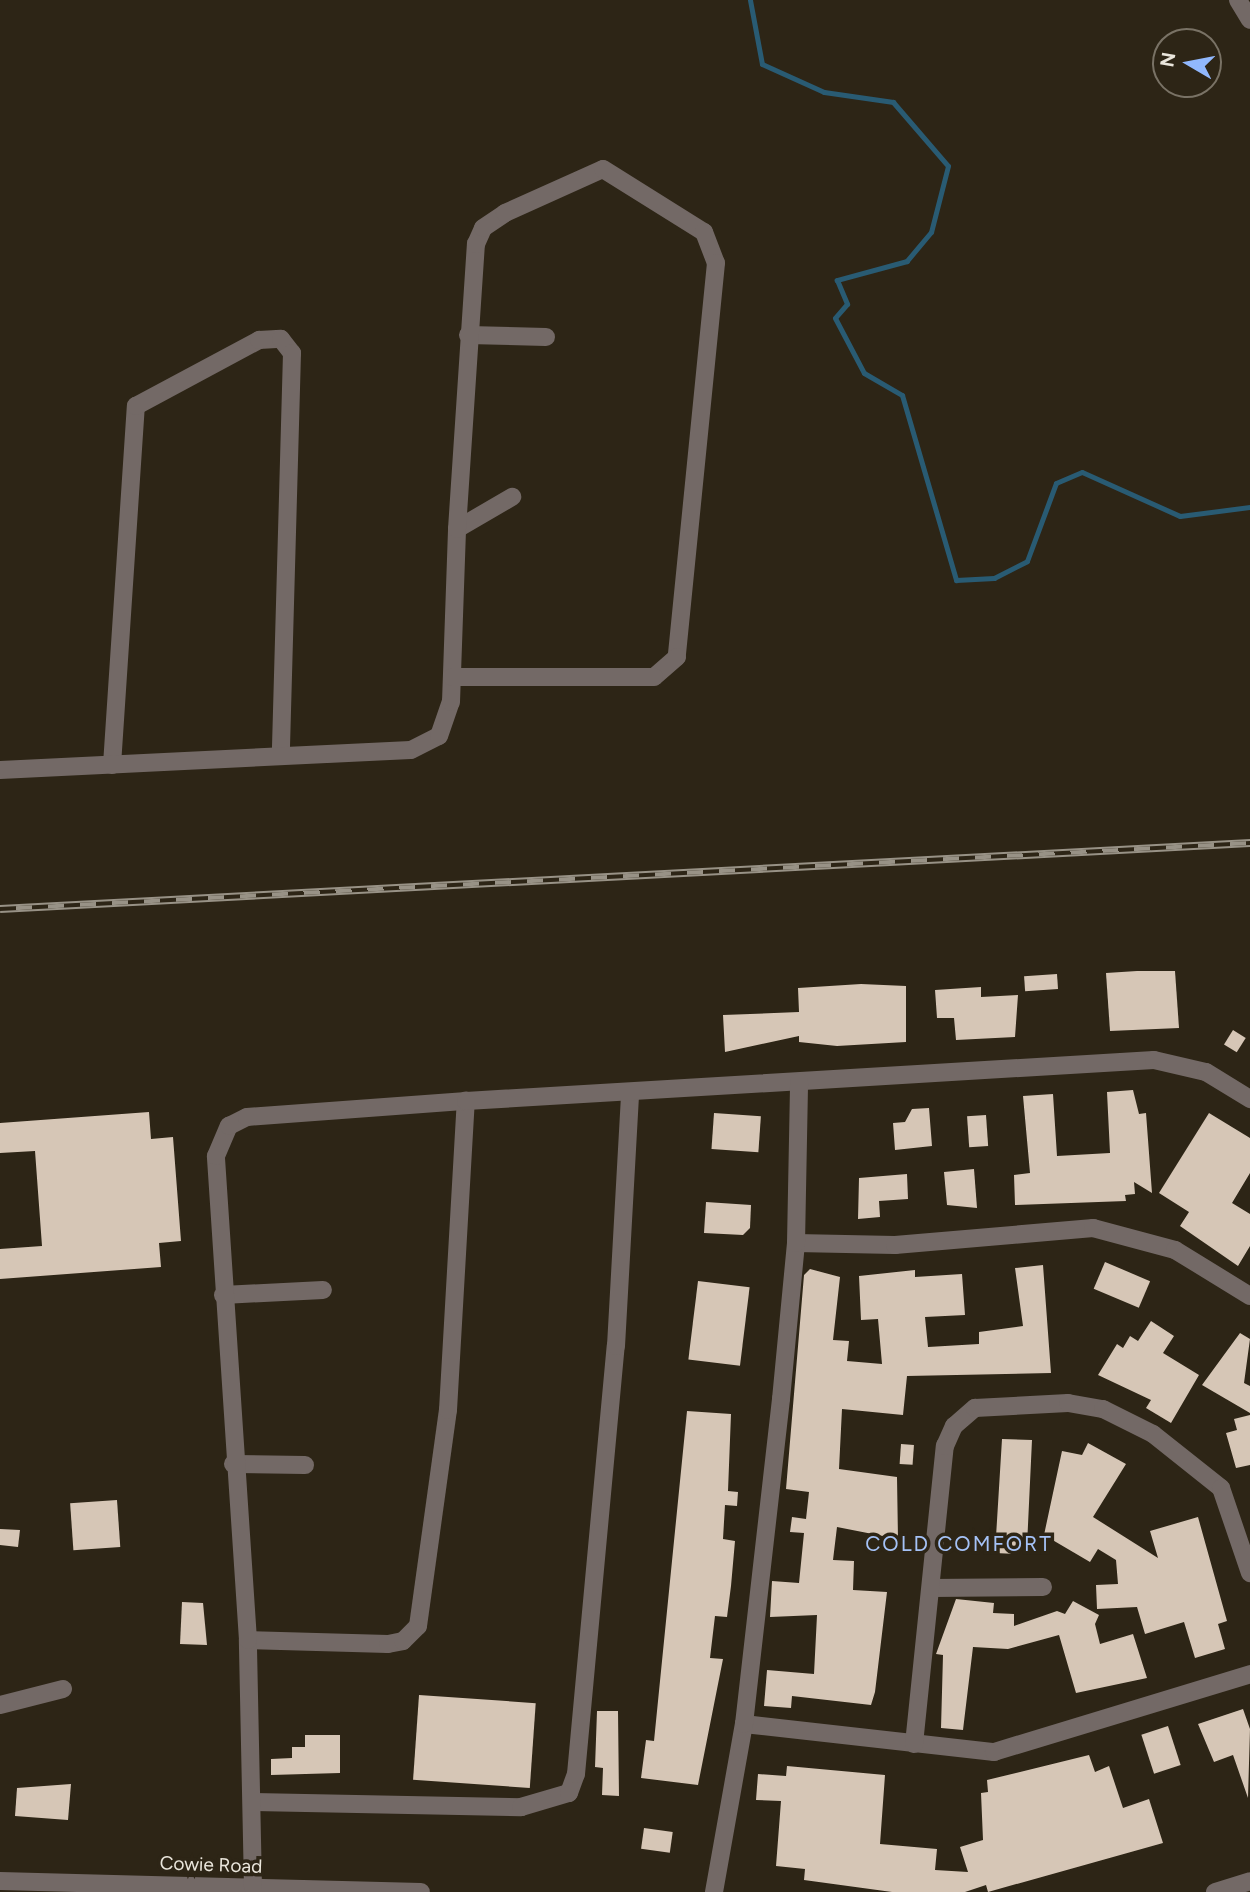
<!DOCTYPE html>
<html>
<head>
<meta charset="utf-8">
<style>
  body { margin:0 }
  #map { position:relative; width:1250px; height:1892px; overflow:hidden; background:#2d2516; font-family:Figtree,sans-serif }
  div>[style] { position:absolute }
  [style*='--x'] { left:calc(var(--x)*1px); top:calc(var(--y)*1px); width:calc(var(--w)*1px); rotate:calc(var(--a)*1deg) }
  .stream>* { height:5px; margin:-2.5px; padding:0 2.5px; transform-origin:2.5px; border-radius:2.5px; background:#295b73 }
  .building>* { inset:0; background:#d6c6b6; transform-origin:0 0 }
  .minor>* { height:18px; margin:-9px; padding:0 9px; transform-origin:9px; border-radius:9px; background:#736966 }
  .rail>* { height:8px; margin-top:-4px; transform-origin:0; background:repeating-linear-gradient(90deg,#2d2516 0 16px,#989286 0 32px); box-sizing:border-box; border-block:2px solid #989286 }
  span { translate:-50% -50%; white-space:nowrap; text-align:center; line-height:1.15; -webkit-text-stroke:7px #2d2516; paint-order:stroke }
  .street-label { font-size:19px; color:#eae6dc }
  .neighbourhood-label { font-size:21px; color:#a5c2f6; letter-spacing:2px }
  .north { position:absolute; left:1152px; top:28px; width:70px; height:70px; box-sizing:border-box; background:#2d2516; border:2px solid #797265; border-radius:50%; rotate:280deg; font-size:19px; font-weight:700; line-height:28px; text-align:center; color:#eae6dc }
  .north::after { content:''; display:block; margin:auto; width:24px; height:32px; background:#91b8fd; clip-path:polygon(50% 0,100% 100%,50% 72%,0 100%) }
</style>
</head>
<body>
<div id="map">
  <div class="stream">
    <div style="--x:750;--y:0;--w:65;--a:79.4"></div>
    <div style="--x:762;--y:64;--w:68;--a:24.3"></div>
    <div style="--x:824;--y:92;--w:70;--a:8.2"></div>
    <div style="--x:893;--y:102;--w:84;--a:49.3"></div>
    <div style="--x:948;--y:166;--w:68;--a:104.4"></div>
    <div style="--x:931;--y:232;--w:38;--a:130"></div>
    <div style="--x:907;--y:261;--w:73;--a:164.8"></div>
    <div style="--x:837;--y:280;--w:26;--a:67"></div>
    <div style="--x:847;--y:304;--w:18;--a:131"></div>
    <div style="--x:835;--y:318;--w:62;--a:62.2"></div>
    <div style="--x:864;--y:373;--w:44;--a:30.1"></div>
    <div style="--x:902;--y:395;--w:193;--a:73.7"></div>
    <div style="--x:956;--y:580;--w:38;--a:-3"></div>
    <div style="--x:994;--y:578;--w:37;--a:-27"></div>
    <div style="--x:1027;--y:561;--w:83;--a:-69.6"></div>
    <div style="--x:1056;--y:483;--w:28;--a:-23"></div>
    <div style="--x:1082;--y:472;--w:107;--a:24.2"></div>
    <div style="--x:1180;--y:516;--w:71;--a:-7.3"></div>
  </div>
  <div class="building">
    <div style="clip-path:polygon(1137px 971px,1175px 971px,1179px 1028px,1110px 1031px,1106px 973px)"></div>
    <div style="left:1057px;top:974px;width:15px;height:33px;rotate:86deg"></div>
    <div style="clip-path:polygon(861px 984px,906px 986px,906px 1042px,837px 1046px,799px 1042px,799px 1036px,725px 1052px,723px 1015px,799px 1012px,798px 988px)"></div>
    <div style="clip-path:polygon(981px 987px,981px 997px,1018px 995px,1015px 1037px,956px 1040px,954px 1018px,937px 1018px,935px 990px)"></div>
    <div style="left:1233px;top:1030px;width:15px;height:17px;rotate:32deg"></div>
    <div style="clip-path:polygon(1133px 1090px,1139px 1114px,1146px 1113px,1152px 1193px,1134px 1182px,1135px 1194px,1125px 1195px,1126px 1201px,1015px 1205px,1014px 1175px,1030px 1173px,1023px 1096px,1053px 1094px,1057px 1156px,1110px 1153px,1107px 1092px)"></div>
    <div style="clip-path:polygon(929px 1108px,932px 1146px,895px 1150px,893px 1123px,905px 1122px,912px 1109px)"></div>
    <div style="clip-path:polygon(149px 1112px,151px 1139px,173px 1137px,181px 1241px,159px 1243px,161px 1267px,0 1279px,0 1249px,42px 1246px,35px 1151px,0 1153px,0 1123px)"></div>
    <div style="left:714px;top:1113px;width:47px;height:36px;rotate:4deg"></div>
    <div style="clip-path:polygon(1209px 1113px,1250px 1138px,1250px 1173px,1232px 1203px,1250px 1214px,1250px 1246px,1238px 1266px,1180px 1226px,1189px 1212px,1159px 1193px)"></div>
    <div style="left:986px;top:1115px;width:31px;height:19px;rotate:86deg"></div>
    <div style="clip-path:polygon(974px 1169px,977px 1208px,947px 1205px,944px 1172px)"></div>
    <div style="clip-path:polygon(907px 1174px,908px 1199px,879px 1201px,880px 1217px,858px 1219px,859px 1178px)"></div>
    <div style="clip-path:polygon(706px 1202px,751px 1205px,750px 1228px,743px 1235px,704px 1233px)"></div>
    <div style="left:1105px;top:1262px;width:49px;height:29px;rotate:23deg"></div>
    <div style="clip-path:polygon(1043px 1265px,1051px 1373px,907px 1376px,903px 1415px,842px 1409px,839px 1469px,897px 1477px,898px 1539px,837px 1527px,833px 1560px,854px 1561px,853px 1590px,887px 1592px,875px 1692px,871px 1705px,792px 1696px,791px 1708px,764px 1706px,767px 1670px,814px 1674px,817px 1615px,770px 1617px,772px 1581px,799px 1583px,804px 1533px,790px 1532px,792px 1517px,806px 1519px,809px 1492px,786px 1489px,804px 1275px,810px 1269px,840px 1277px,833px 1340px,849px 1341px,847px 1361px,882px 1364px,878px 1319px,861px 1320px,859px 1276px,915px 1270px,915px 1277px,962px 1274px,965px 1315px,925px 1317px,928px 1347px,979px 1344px,979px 1332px,1023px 1326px,1015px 1268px)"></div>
    <div style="left:698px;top:1281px;width:52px;height:79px;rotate:7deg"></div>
    <div style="clip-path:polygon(1151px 1321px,1174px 1336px,1163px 1353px,1199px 1375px,1171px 1423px,1146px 1408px,1151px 1400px,1098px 1375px,1117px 1344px,1123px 1348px,1130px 1336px,1138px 1341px)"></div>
    <div style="clip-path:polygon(1240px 1333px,1250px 1339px,1244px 1383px,1250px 1386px,1250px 1413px,1202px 1385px)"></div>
    <div style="clip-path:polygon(687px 1411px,731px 1414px,728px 1491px,738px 1492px,737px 1506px,725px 1505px,723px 1539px,735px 1541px,731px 1586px,727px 1617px,715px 1616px,710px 1658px,723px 1659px,698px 1785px,641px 1778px,646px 1740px,654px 1741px)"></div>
    <div style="clip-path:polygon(1250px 1415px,1250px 1465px,1236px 1468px,1226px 1433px,1237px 1430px,1234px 1419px)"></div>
    <div style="clip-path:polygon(1002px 1439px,1032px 1440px,1027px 1546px,1017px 1546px,1016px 1554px,995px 1553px)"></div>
    <div style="clip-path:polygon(1088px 1443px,1126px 1464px,1093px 1517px,1158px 1558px,1150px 1531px,1198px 1517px,1227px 1621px,1218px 1624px,1225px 1649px,1195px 1658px,1184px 1622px,1145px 1634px,1137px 1607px,1097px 1609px,1096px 1585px,1118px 1584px,1116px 1560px,1098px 1549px,1090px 1562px,1044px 1535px,1062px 1451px,1082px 1455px)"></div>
    <div style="left:901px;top:1444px;width:13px;height:20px;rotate:4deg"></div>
    <div style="left:117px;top:1500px;width:47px;height:47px;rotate:86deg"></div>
    <div style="clip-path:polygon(0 1529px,20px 1530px,18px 1547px,0 1545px)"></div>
    <div style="clip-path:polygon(956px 1599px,994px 1603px,993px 1613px,1014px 1614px,1014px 1626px,1057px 1611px,1065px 1614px,1073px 1601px,1099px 1615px,1095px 1624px,1100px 1644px,1133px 1634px,1147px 1678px,1076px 1693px,1059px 1635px,1008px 1649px,973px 1647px,963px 1730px,941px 1728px,943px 1655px,936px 1654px)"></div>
    <div style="clip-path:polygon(182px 1602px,203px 1603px,207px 1645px,180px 1644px)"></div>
    <div style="left:419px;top:1695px;width:117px;height:85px;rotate:4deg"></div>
    <div style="clip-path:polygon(1243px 1709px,1250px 1729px,1248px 1798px,1233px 1755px,1214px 1762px,1198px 1724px)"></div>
    <div style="clip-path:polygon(597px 1711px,618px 1711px,619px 1796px,602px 1795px,603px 1768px,595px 1767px)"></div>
    <div style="left:1168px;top:1726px;width:41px;height:28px;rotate:72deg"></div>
    <div style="clip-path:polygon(305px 1735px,340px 1735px,340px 1773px,271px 1775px,271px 1759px,292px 1758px,292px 1747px,305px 1747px)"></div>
    <div style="clip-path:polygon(1089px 1755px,1095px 1772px,1109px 1766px,1123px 1808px,1149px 1799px,1163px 1843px,988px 1892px,986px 1885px,965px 1892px,892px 1892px,804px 1880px,805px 1869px,776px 1866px,781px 1801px,756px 1800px,758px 1774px,786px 1776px,787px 1766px,885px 1775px,880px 1844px,937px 1849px,935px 1870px,968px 1872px,960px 1847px,983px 1840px,981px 1793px,988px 1792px,987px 1780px)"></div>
    <div style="clip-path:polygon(71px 1784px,68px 1820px,15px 1816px,17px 1788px)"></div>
    <div style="left:644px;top:1828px;width:29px;height:21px;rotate:8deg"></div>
  </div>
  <div class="minor">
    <div style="--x:1238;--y:0;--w:23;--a:59"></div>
    <div style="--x:468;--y:335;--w:78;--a:1.5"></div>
    <div style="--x:457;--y:529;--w:64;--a:-30.2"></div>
    <div style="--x:112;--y:765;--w:360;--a:-86.2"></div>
    <div style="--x:136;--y:406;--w:140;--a:-28.2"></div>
    <div style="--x:259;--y:340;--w:22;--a:-3"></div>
    <div style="--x:281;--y:339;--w:18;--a:52"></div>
    <div style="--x:292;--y:353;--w:403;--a:91.6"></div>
    <div style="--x:0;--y:770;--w:411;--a:-2.8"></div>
    <div style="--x:411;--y:750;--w:31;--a:-27"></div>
    <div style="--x:439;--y:736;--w:36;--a:-71"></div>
    <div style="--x:451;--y:702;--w:173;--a:-88"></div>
    <div style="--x:457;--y:529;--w:286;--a:-86.2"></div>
    <div style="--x:476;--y:244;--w:17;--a:-66"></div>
    <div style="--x:483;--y:228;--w:27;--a:-34"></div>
    <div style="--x:505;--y:213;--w:107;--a:-24.2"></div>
    <div style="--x:603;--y:169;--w:119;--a:32"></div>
    <div style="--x:704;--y:232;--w:33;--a:69"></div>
    <div style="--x:716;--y:263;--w:396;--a:95.7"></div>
    <div style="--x:677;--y:657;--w:30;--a:139"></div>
    <div style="--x:654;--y:677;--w:202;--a:180"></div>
    <div style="--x:796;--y:1243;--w:99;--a:1.2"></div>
    <div style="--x:895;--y:1245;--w:199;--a:-4.9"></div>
    <div style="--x:1093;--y:1228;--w:85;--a:15"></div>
    <div style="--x:1175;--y:1250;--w:88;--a:31.5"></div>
    <div style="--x:223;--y:1295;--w:100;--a:-2.9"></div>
    <div style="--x:233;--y:1464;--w:72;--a:0.8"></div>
    <div style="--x:931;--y:1588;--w:112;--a:-0.5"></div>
    <div style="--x:248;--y:1640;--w:140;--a:1.6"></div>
    <div style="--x:388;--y:1644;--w:15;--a:-11"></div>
    <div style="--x:403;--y:1641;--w:21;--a:-45"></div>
    <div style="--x:418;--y:1626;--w:218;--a:-82.1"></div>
    <div style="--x:448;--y:1410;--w:310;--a:-86.7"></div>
    <div style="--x:0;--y:1705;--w:65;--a:-14.3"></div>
    <div style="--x:744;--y:1724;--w:252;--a:6.4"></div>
    <div style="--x:994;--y:1752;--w:268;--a:-16.9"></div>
    <div style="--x:914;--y:1744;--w:300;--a:-84.1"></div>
    <div style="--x:945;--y:1446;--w:22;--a:-66"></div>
    <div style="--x:954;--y:1426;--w:28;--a:-41"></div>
    <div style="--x:975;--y:1408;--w:93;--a:-3.1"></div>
    <div style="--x:1068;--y:1403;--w:36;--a:10"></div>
    <div style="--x:1103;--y:1409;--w:56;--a:26.6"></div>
    <div style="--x:1153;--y:1434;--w:87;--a:38.5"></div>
    <div style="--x:1221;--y:1488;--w:90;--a:71.2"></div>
    <div style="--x:253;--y:1802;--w:268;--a:1.1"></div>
    <div style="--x:521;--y:1807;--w:50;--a:-16.3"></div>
    <div style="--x:569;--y:1793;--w:20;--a:-70"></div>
    <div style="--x:576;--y:1774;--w:430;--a:-84.7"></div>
    <div style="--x:616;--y:1346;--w:252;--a:-86.8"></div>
    <div style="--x:0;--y:1881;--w:421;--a:1.5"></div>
    <div style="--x:253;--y:1887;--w:247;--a:-91.2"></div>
    <div style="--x:248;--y:1640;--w:485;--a:-93.8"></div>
    <div style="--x:216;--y:1156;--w:33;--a:-67"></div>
    <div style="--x:229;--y:1126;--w:20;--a:-27"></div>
    <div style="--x:247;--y:1117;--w:220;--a:-4.2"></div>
    <div style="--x:466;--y:1101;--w:689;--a:-3.41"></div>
    <div style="--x:1154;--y:1060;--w:53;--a:13"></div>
    <div style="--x:1206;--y:1072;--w:52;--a:31.5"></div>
    <div style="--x:714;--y:1892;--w:171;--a:-79.9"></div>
    <div style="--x:744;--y:1724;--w:327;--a:-83.5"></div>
    <div style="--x:781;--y:1399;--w:157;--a:-84.5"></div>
    <div style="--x:796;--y:1243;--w:161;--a:-88.9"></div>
    <div style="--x:1215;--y:1892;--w:37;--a:-17"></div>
  </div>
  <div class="rail">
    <div style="--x:0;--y:909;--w:1252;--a:-3.02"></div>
  </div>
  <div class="street-label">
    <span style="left:211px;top:1865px;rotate:2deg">Cowie Road</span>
  </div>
  <div class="neighbourhood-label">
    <span style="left:959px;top:1544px">COLD COMFORT</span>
  </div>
  <div class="north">N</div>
</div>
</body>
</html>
